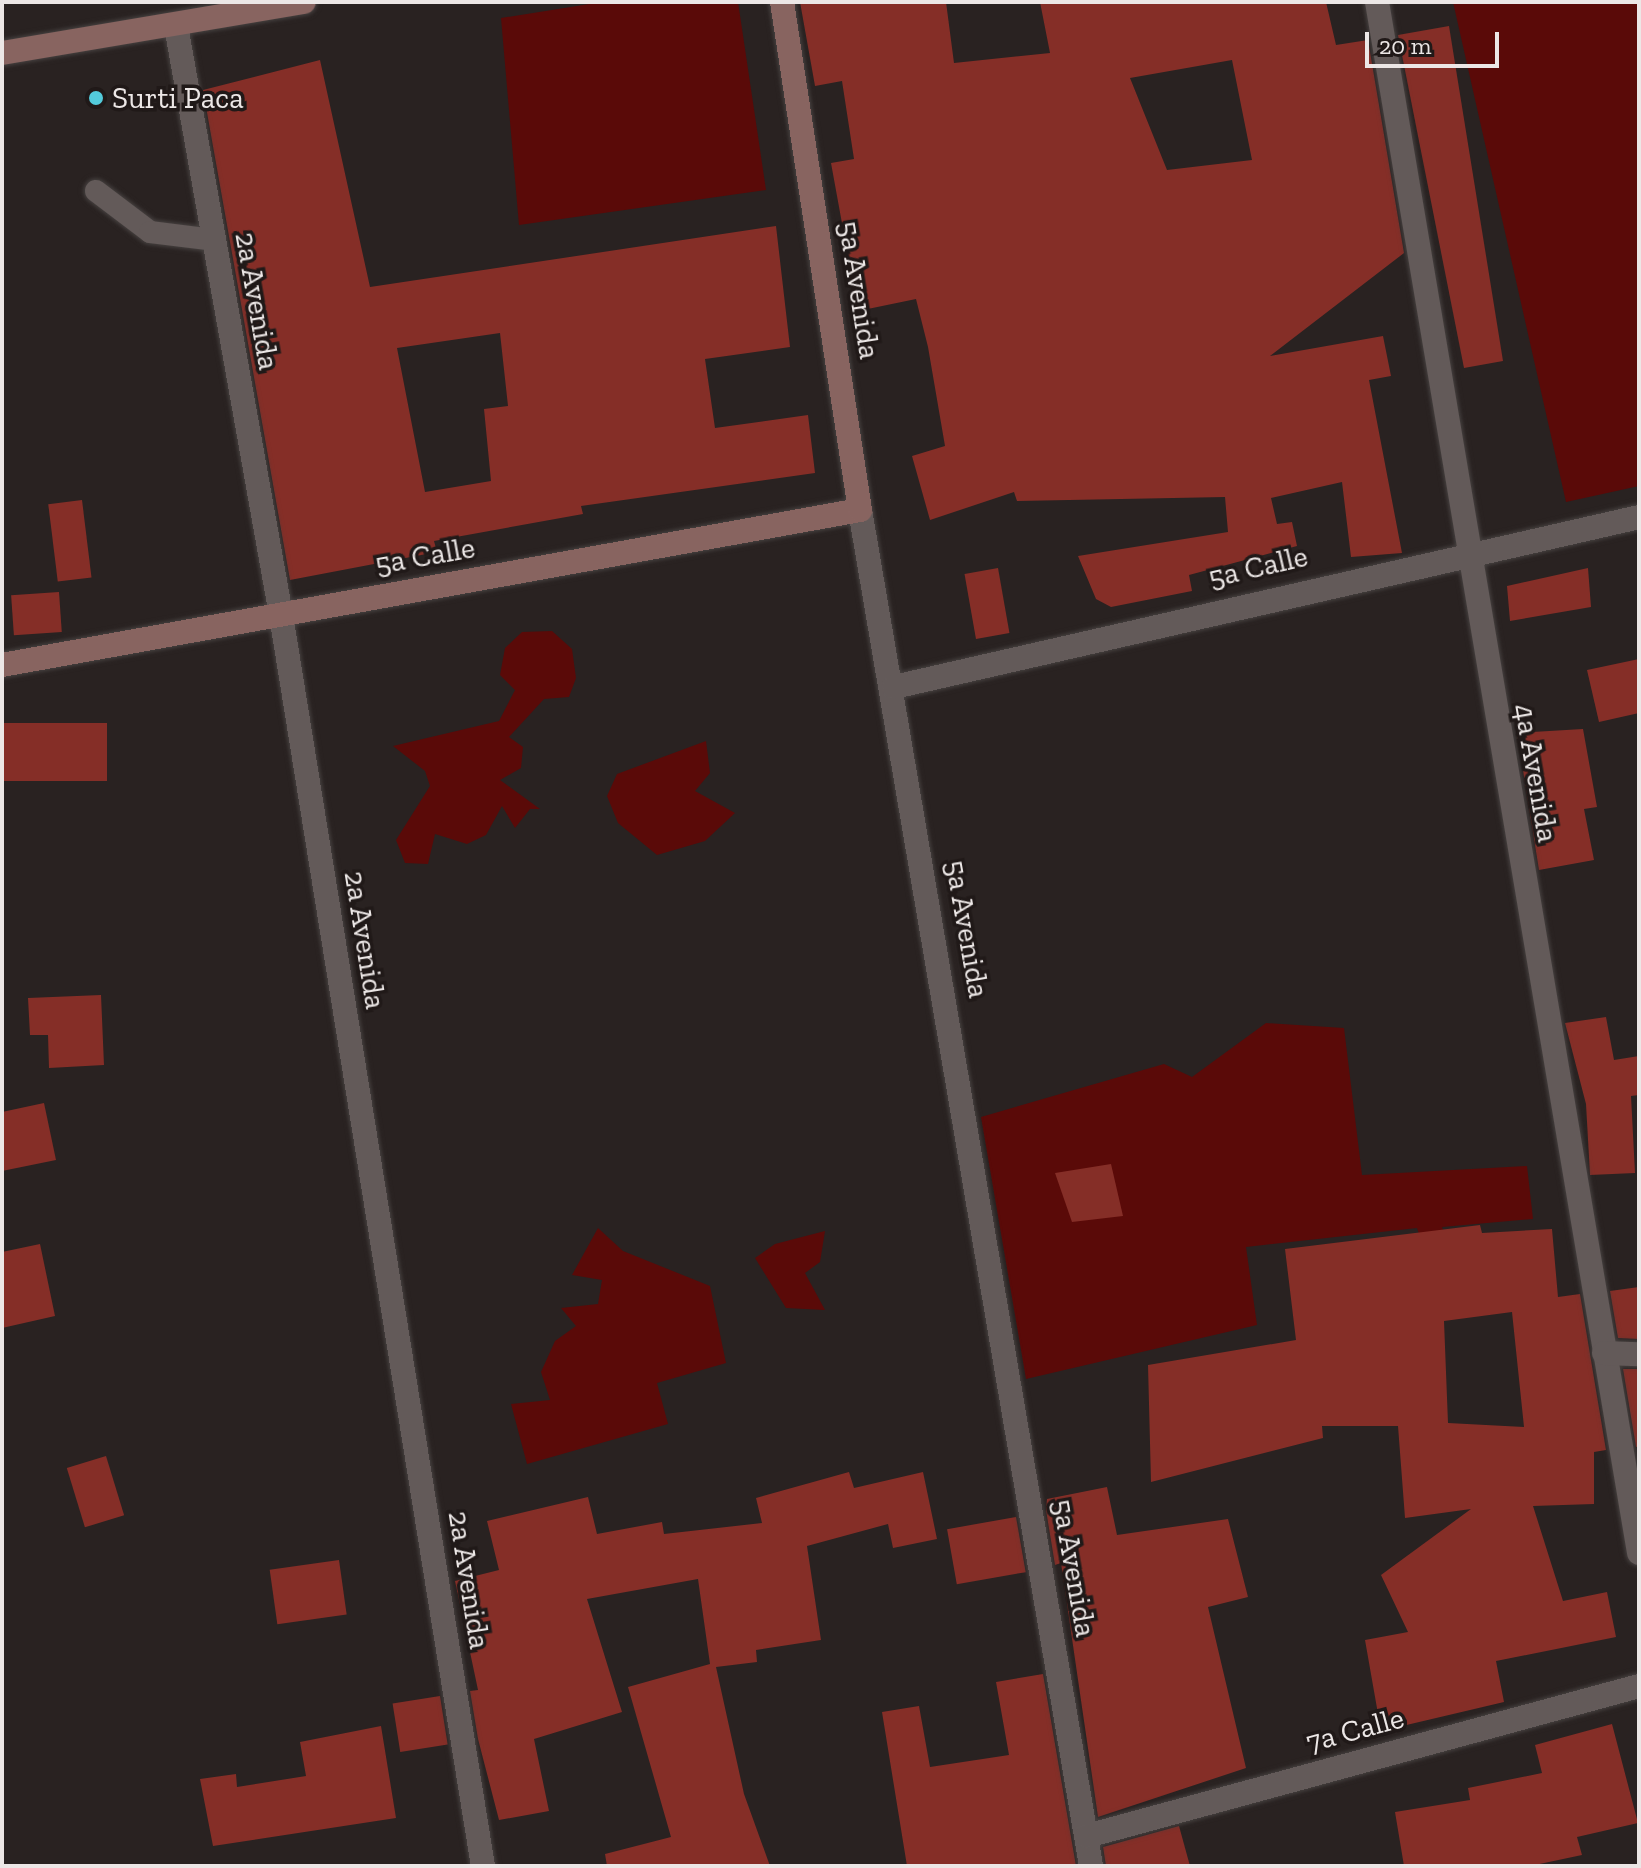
<!DOCTYPE html>
<html>
<head>
<meta charset="utf-8">
<style>
  body { margin:0 }
  #map { position:relative; width:1641px; height:1868px; overflow:hidden; background:#292221; font-family:"Zilla Slab",serif }
  div>[style] { position:absolute }
  [style*='--x'] { left:calc(var(--x)*1px); top:calc(var(--y)*1px); width:calc(var(--w)*1px); rotate:calc(var(--a)*1deg) }
  .green>* { inset:0; background:#5a0a08 }
  .building>* { inset:0; background:#852e27; transform-origin:0 0 }
  .roads { filter:drop-shadow(0 0 2px #464140) drop-shadow(0 0 2px #464140) }
  .lane>* { height:22px; margin:-11px; padding:0 11px; transform-origin:11px; border-radius:11px; background:#635a59 }
  .street>* { height:24px; margin:-12px; padding:0 12px; transform-origin:12px; border-radius:12px; background:#635a59 }
  .secondary>* { height:24px; margin:-12px; padding:0 12px; transform-origin:12px; border-radius:12px; background:#886460 }
  .dots>* { width:22px; height:22px; translate:-50% -50%; box-sizing:border-box; border:4px solid #201918; border-radius:50% }
  span { translate:-50% -50%; white-space:nowrap; text-align:center; line-height:1.15; -webkit-text-stroke:7px #201918; paint-order:stroke }
  .poi-label { font-size:30px; color:#ece7e6 }
  .left { translate:0 -50%; text-align:left }
  .street-label { font-size:30px; color:#ece7e6 }
  .frame { position:absolute; inset:0; border:4px solid #ece7e6; pointer-events:none }
  .scale { position:absolute; left:1365px; top:32px; width:134px; height:36px; box-sizing:border-box; border:4px solid #ece7e6; border-top:0; padding-left:10px; font-size:24px; line-height:28px; white-space:nowrap; color:#ece7e6; -webkit-text-stroke:6px #201918; paint-order:stroke }
</style>
</head>
<body>
<div id="map">
  <div class="green">
    <div style="clip-path:polygon(602px 2px,738px 2px,766px 190px,519px 225px,501px 18px)"></div>
    <div style="clip-path:polygon(1453px 2px,1639px 2px,1639px 486px,1566px 502px)"></div>
    <div style="clip-path:polygon(552px 631px,572px 649px,576px 678px,569px 697px,544px 699px,509px 737px,523px 747px,521px 768px,500px 780px,540px 809px,530px 809px,515px 828px,502px 806px,486px 835px,467px 844px,435px 834px,428px 864px,405px 863px,396px 840px,430px 786px,425px 771px,393px 746px,499px 721px,515px 690px,500px 675px,505px 648px,522px 632px)"></div>
    <div style="clip-path:polygon(706px 741px,710px 773px,695px 791px,735px 813px,705px 841px,657px 855px,618px 823px,607px 796px,617px 774px)"></div>
    <div style="clip-path:polygon(1266px 1023px,1344px 1028px,1362px 1175px,1527px 1166px,1533px 1219px,1442px 1227px,1454px 1259px,1427px 1257px,1417px 1228px,1246px 1247px,1257px 1325px,1026px 1379px,981px 1117px,1164px 1064px,1192px 1077px)"></div>
    <div style="clip-path:polygon(598px 1228px,623px 1251px,710px 1286px,726px 1363px,657px 1383px,668px 1424px,527px 1464px,511px 1404px,550px 1400px,541px 1372px,555px 1341px,576px 1326px,561px 1308px,598px 1304px,602px 1280px,572px 1275px)"></div>
    <div style="clip-path:polygon(825px 1231px,820px 1262px,805px 1273px,825px 1310px,786px 1308px,755px 1258px,775px 1244px)"></div>
  </div>
  <div class="building">
    <div style="clip-path:polygon(evenodd,800px 2px,946px 2px,954px 63px,1050px 53px,1040px 2px,1326px 2px,1336px 45px,1368px 40px,1404px 253px,1270px 356px,1383px 336px,1391px 376px,1369px 380px,1402px 553px,1351px 557px,1342px 482px,1271px 498px,1277px 524px,1292px 522px,1297px 546px,1189px 575px,1192px 591px,1111px 607px,1096px 599px,1078px 556px,1228px 532px,1225px 497px,1017px 501px,1014px 492px,930px 520px,912px 456px,945px 446px,928px 347px,916px 299px,858px 311px,831px 163px,854px 159px,842px 81px,815px 86px,800px 2px,1232px 60px,1252px 160px,1167px 170px,1130px 78px,1232px 60px)"></div>
    <div style="clip-path:polygon(1449px 26px,1503px 361px,1464px 368px,1398px 35px)"></div>
    <div style="clip-path:polygon(evenodd,320px 60px,370px 287px,776px 226px,790px 347px,705px 359px,715px 428px,808px 415px,815px 473px,581px 506px,583px 514px,434px 541px,437px 552px,290px 580px,203px 90px,320px 60px,500px 333px,508px 406px,484px 409px,491px 481px,425px 492px,397px 348px,500px 333px)"></div>
    <div style="left:82px;top:500px;width:78px;height:34px;rotate:83deg"></div>
    <div style="left:998px;top:568px;width:66px;height:34px;rotate:80deg"></div>
    <div style="clip-path:polygon(1588px 568px,1591px 607px,1510px 621px,1507px 586px)"></div>
    <div style="left:59px;top:592px;width:40px;height:48px;rotate:86deg"></div>
    <div style="clip-path:polygon(1639px 659px,1639px 713px,1599px 722px,1587px 670px)"></div>
    <div style="left:2px;top:723px;width:105px;height:58px"></div>
    <div style="clip-path:polygon(1583px 729px,1597px 807px,1584px 809px,1594px 860px,1539px 870px,1517px 733px)"></div>
    <div style="clip-path:polygon(101px 995px,104px 1065px,49px 1068px,48px 1035px,30px 1035px,28px 998px)"></div>
    <div style="clip-path:polygon(1606px 1017px,1614px 1060px,1639px 1056px,1639px 1095px,1631px 1096px,1635px 1173px,1590px 1175px,1586px 1104px,1565px 1023px)"></div>
    <div style="clip-path:polygon(44px 1103px,56px 1160px,2px 1171px,2px 1112px)"></div>
    <div style="clip-path:polygon(1111px 1164px,1123px 1216px,1072px 1222px,1055px 1173px)"></div>
    <div style="clip-path:polygon(evenodd,1480px 1225px,1482px 1233px,1552px 1229px,1558px 1297px,1580px 1294px,1606px 1450px,1594px 1452px,1594px 1504px,1533px 1506px,1563px 1601px,1607px 1592px,1616px 1637px,1496px 1661px,1504px 1702px,1381px 1731px,1365px 1640px,1408px 1632px,1381px 1575px,1471px 1509px,1405px 1518px,1398px 1426px,1322px 1426px,1323px 1438px,1151px 1482px,1148px 1365px,1296px 1340px,1285px 1249px,1480px 1225px,1512px 1312px,1524px 1427px,1448px 1423px,1444px 1321px,1512px 1312px)"></div>
    <div style="clip-path:polygon(40px 1244px,55px 1316px,2px 1328px,2px 1252px)"></div>
    <div style="clip-path:polygon(1639px 1287px,1639px 1339px,1618px 1338px,1610px 1291px)"></div>
    <div style="clip-path:polygon(1623px 1369px,1639px 1369px,1639px 1446px,1636px 1447px)"></div>
    <div style="left:106px;top:1456px;width:62px;height:41px;rotate:73deg"></div>
    <div style="clip-path:polygon(849px 1472px,854px 1488px,923px 1472px,937px 1539px,893px 1548px,888px 1524px,807px 1546px,821px 1640px,756px 1650px,757px 1662px,716px 1667px,744px 1794px,770px 1866px,607px 1866px,605px 1854px,671px 1837px,628px 1687px,710px 1664px,698px 1579px,587px 1599px,622px 1712px,534px 1739px,549px 1811px,499px 1820px,478px 1739px,470px 1691px,478px 1690px,455px 1581px,499px 1570px,487px 1521px,588px 1497px,597px 1534px,662px 1522px,664px 1534px,762px 1523px,756px 1498px)"></div>
    <div style="clip-path:polygon(1107px 1487px,1117px 1535px,1228px 1519px,1248px 1597px,1208px 1607px,1246px 1768px,1098px 1817px,1061px 1563px,1055px 1565px,1046px 1510px,1047px 1499px)"></div>
    <div style="left:1016px;top:1517px;width:56px;height:70px;rotate:80deg"></div>
    <div style="left:339px;top:1560px;width:55px;height:70px;rotate:82deg"></div>
    <div style="clip-path:polygon(1043px 1674px,1076px 1866px,907px 1866px,882px 1712px,919px 1706px,930px 1767px,1009px 1755px,996px 1682px)"></div>
    <div style="left:440px;top:1696px;width:49px;height:48px;rotate:81deg"></div>
    <div style="clip-path:polygon(1612px 1724px,1638px 1823px,1577px 1837px,1582px 1855px,1530px 1866px,1404px 1866px,1395px 1812px,1470px 1800px,1468px 1788px,1542px 1773px,1535px 1745px)"></div>
    <div style="clip-path:polygon(381px 1726px,396px 1818px,213px 1846px,200px 1779px,236px 1774px,237px 1787px,306px 1776px,300px 1742px)"></div>
    <div style="clip-path:polygon(1179px 1826px,1190px 1866px,1106px 1866px,1103px 1847px)"></div>
  </div>
  <div class="roads">
    <div class="lane">
      <div style="--x:96;--y:191;--w:68;--a:37.2"></div>
      <div style="--x:150;--y:232;--w:64;--a:7.1"></div>
    </div>
    <div class="street">
      <div style="--x:1377;--y:2;--w:1573;--a:80.41"></div>
      <div style="--x:176;--y:26;--w:598;--a:79.89"></div>
      <div style="--x:281;--y:615;--w:1267;--a:80.83"></div>
      <div style="--x:860;--y:510;--w:1376;--a:80.33"></div>
      <div style="--x:894;--y:687;--w:764;--a:-12.85"></div>
      <div style="--x:1604;--y:1353;--w:35;--a:2"></div>
      <div style="--x:1087;--y:1836;--w:572;--a:-15.2"></div>
    </div>
    <div class="secondary">
      <div style="--x:2;--y:53;--w:306;--a:-9.6"></div>
      <div style="--x:2;--y:665;--w:872;--a:-10.24"></div>
      <div style="--x:860;--y:510;--w:514;--a:-98.73"></div>
    </div>
  </div>
  <div class="dots">
    <div style="left:96px;top:98px;background:#53cbdb"></div>
  </div>
  <div class="poi-label">
    <span class="left" style="left:112px;top:98px">Surti Paca</span>
  </div>
  <div class="street-label">
    <span style="left:859px;top:290px;rotate:81deg">5a Avenida</span>
    <span style="left:257px;top:301px;rotate:80deg">2a Avenida</span>
    <span style="left:425px;top:556px;rotate:-10deg">5a Calle</span>
    <span style="left:1258px;top:567px;rotate:-13deg">5a Calle</span>
    <span style="left:1536px;top:773px;rotate:80deg">4a Avenida</span>
    <span style="left:967px;top:929px;rotate:80deg">5a Avenida</span>
    <span style="left:365px;top:940px;rotate:81deg">2a Avenida</span>
    <span style="left:1074px;top:1568px;rotate:80deg">5a Avenida</span>
    <span style="left:469px;top:1580px;rotate:81deg">2a Avenida</span>
    <span style="left:1355px;top:1730px;rotate:-15deg">7a Calle</span>
  </div>
  <div class="frame"></div>
  <div class="scale">20 m</div>
</div>
</body>
</html>
